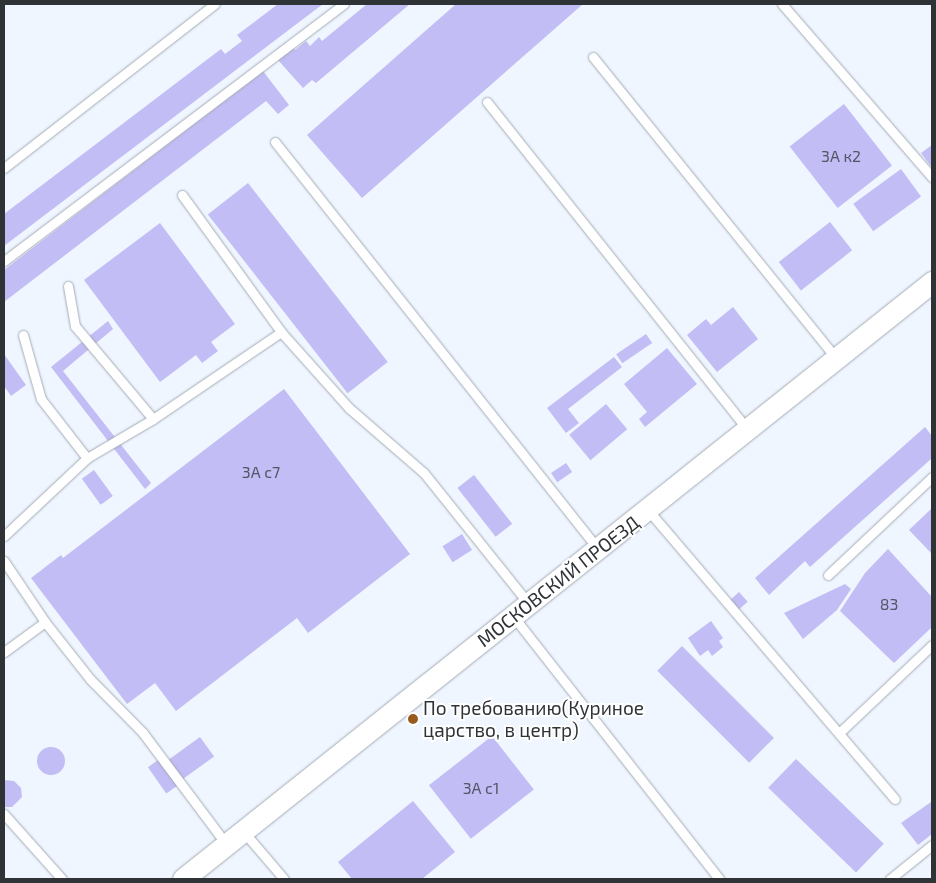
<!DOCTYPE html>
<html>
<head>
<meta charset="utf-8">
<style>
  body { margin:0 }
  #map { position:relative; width:936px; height:883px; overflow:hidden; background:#eff6ff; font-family:"Exo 2",sans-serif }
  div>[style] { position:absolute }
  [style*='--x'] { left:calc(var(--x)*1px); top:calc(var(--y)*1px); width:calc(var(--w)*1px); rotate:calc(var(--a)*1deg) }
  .building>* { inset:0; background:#c2bdf5; transform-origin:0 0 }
  .round { border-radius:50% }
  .roads { filter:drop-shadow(0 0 1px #a4abb4) drop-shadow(0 0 1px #a4abb4) }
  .service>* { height:9px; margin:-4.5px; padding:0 4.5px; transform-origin:4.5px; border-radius:4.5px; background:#fff }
  .tertiary>* { height:21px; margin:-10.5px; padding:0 10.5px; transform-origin:10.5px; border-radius:10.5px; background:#fff }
  .dots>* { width:14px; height:14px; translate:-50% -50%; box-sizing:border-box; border:2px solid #fff; border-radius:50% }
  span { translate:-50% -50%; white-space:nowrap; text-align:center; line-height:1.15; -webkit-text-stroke:4px #fff; paint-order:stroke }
  .number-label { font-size:16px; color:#545666 }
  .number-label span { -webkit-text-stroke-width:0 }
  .street-label { font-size:19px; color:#303336 }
  .poi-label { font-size:19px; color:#303336 }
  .left { translate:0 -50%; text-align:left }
  .frame { position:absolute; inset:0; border:5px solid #303336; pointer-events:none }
</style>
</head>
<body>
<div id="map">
  <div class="building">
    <div style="clip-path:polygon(278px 4px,323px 4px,4px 246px,4px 214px,221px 49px,225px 54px,242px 41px,237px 35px)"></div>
    <div style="clip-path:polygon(367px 4px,410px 4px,316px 83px,312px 80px,303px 88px,278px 60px,293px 47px,295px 50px,306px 41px,310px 46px,319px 37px,322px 41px)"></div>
    <div style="clip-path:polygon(456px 4px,583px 4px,362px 198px,307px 135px)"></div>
    <div style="clip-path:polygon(263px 71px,289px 105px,278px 114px,266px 101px,4px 302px,4px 270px)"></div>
    <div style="left:844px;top:104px;width:78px;height:69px;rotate:52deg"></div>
    <div style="clip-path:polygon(932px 145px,932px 168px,921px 153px)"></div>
    <div style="left:901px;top:169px;width:34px;height:59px;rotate:54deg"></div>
    <div style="left:248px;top:183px;width:227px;height:51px;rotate:52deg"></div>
    <div style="left:830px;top:222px;width:36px;height:65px;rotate:52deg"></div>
    <div style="clip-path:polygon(160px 223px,235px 324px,211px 342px,218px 351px,202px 363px,196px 355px,160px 382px,84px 280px)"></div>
    <div style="clip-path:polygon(733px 307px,758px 339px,717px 372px,687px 335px,706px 319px,711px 325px)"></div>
    <div style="clip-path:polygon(108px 321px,113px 329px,63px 371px,151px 483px,145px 489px,51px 367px)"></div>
    <div style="left:646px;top:334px;width:11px;height:36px;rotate:56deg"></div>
    <div style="clip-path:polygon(667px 348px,697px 384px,645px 427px,639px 419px,647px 412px,624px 384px)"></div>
    <div style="clip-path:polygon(4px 354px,26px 385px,11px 396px,4px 386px)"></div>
    <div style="clip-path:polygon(614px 357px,622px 367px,568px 409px,579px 423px,566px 433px,547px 408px)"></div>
    <div style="clip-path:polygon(284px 389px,410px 554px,308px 633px,297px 618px,176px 711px,155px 683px,127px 704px,31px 578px,61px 555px,63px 558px)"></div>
    <div style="left:606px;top:404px;width:33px;height:48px;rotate:50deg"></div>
    <div style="clip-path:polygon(925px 427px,932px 436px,931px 459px,810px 567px,805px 561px,769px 595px,755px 578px)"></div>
    <div style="left:566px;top:463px;width:11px;height:18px;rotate:56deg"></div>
    <div style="left:94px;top:470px;width:32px;height:15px;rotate:54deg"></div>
    <div style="left:474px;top:475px;width:62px;height:21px;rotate:52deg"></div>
    <div style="clip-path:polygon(932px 508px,932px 554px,909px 530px)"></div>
    <div style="left:462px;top:534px;width:19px;height:23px;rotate:58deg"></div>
    <div style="clip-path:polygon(888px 549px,932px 597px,932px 627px,894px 663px,840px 611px,865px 573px)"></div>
    <div style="clip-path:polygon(845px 584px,851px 589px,837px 610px,803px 639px,784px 613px)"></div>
    <div style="left:739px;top:592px;width:13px;height:13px;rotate:48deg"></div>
    <div style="clip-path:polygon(711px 621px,723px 638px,719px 641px,723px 647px,712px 656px,708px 650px,700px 656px,688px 638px)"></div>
    <div style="left:682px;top:646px;width:130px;height:35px;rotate:45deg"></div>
    <div style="left:492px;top:736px;width:68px;height:80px;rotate:52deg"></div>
    <div style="left:200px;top:737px;width:24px;height:41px;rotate:54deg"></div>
    <div class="round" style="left:37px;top:747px;width:28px;height:28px"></div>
    <div style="left:161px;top:758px;width:32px;height:16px;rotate:55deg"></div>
    <div style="left:796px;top:759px;width:122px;height:40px;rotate:44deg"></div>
    <div style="clip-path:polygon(4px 780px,14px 781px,21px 788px,22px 797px,12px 807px,4px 807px)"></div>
    <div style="clip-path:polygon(413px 801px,455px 852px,422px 879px,352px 879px,338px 862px)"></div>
    <div style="clip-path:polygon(931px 802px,932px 834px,918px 845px,901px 823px)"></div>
  </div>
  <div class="roads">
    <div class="service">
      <div style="--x:782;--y:4;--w:229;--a:49.1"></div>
      <div style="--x:593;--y:57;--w:387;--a:51.1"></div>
      <div style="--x:487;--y:102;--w:418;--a:51.5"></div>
      <div style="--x:275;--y:142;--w:520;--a:51.56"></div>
      <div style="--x:4;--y:168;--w:267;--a:-37.9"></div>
      <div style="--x:182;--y:195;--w:169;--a:54.1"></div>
      <div style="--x:281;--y:332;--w:102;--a:48.2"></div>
      <div style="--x:349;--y:408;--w:99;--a:40.9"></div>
      <div style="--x:424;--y:473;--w:166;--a:51.3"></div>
      <div style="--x:4;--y:261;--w:426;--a:-37.1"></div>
      <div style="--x:68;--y:286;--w:41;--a:80.1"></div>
      <div style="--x:75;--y:326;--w:121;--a:50"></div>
      <div style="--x:23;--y:335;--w:66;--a:74.3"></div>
      <div style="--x:41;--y:399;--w:75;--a:52.1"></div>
      <div style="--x:648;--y:510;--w:380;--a:49.5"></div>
      <div style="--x:4;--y:536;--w:114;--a:-43.2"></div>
      <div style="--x:87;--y:458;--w:77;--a:-30.6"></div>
      <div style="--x:153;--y:419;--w:155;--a:-34.2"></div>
      <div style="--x:4;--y:561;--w:73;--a:56.1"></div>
      <div style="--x:45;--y:622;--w:73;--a:51.7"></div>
      <div style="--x:90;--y:679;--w:76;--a:45.5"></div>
      <div style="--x:143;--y:733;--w:139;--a:53.2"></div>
      <div style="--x:828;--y:575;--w:143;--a:-43.3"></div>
      <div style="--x:513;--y:616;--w:334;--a:51.9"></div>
      <div style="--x:4;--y:652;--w:51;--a:-36.2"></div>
      <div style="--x:839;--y:733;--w:128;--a:-43.4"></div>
      <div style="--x:4;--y:814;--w:87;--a:48.3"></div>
      <div style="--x:243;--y:831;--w:63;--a:49.5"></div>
      <div style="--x:890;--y:879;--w:54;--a:-39"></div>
    </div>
    <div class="tertiary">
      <div style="--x:183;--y:879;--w:958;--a:-38.56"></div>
    </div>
  </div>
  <div class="dots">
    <div style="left:413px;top:719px;background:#985a1f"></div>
  </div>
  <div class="number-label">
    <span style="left:841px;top:156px">3А к2</span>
    <span style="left:261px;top:472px">3А с7</span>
    <span style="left:889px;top:604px">83</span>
    <span style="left:481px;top:788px">3А с1</span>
  </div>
  <div class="street-label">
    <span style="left:558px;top:581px;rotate:-38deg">МОСКОВСКИЙ ПРОЕЗД</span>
  </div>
  <div class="poi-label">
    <span class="left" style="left:423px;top:719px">По требованию(Куриное<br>царство, в центр)</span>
  </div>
  <div class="frame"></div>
</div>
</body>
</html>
